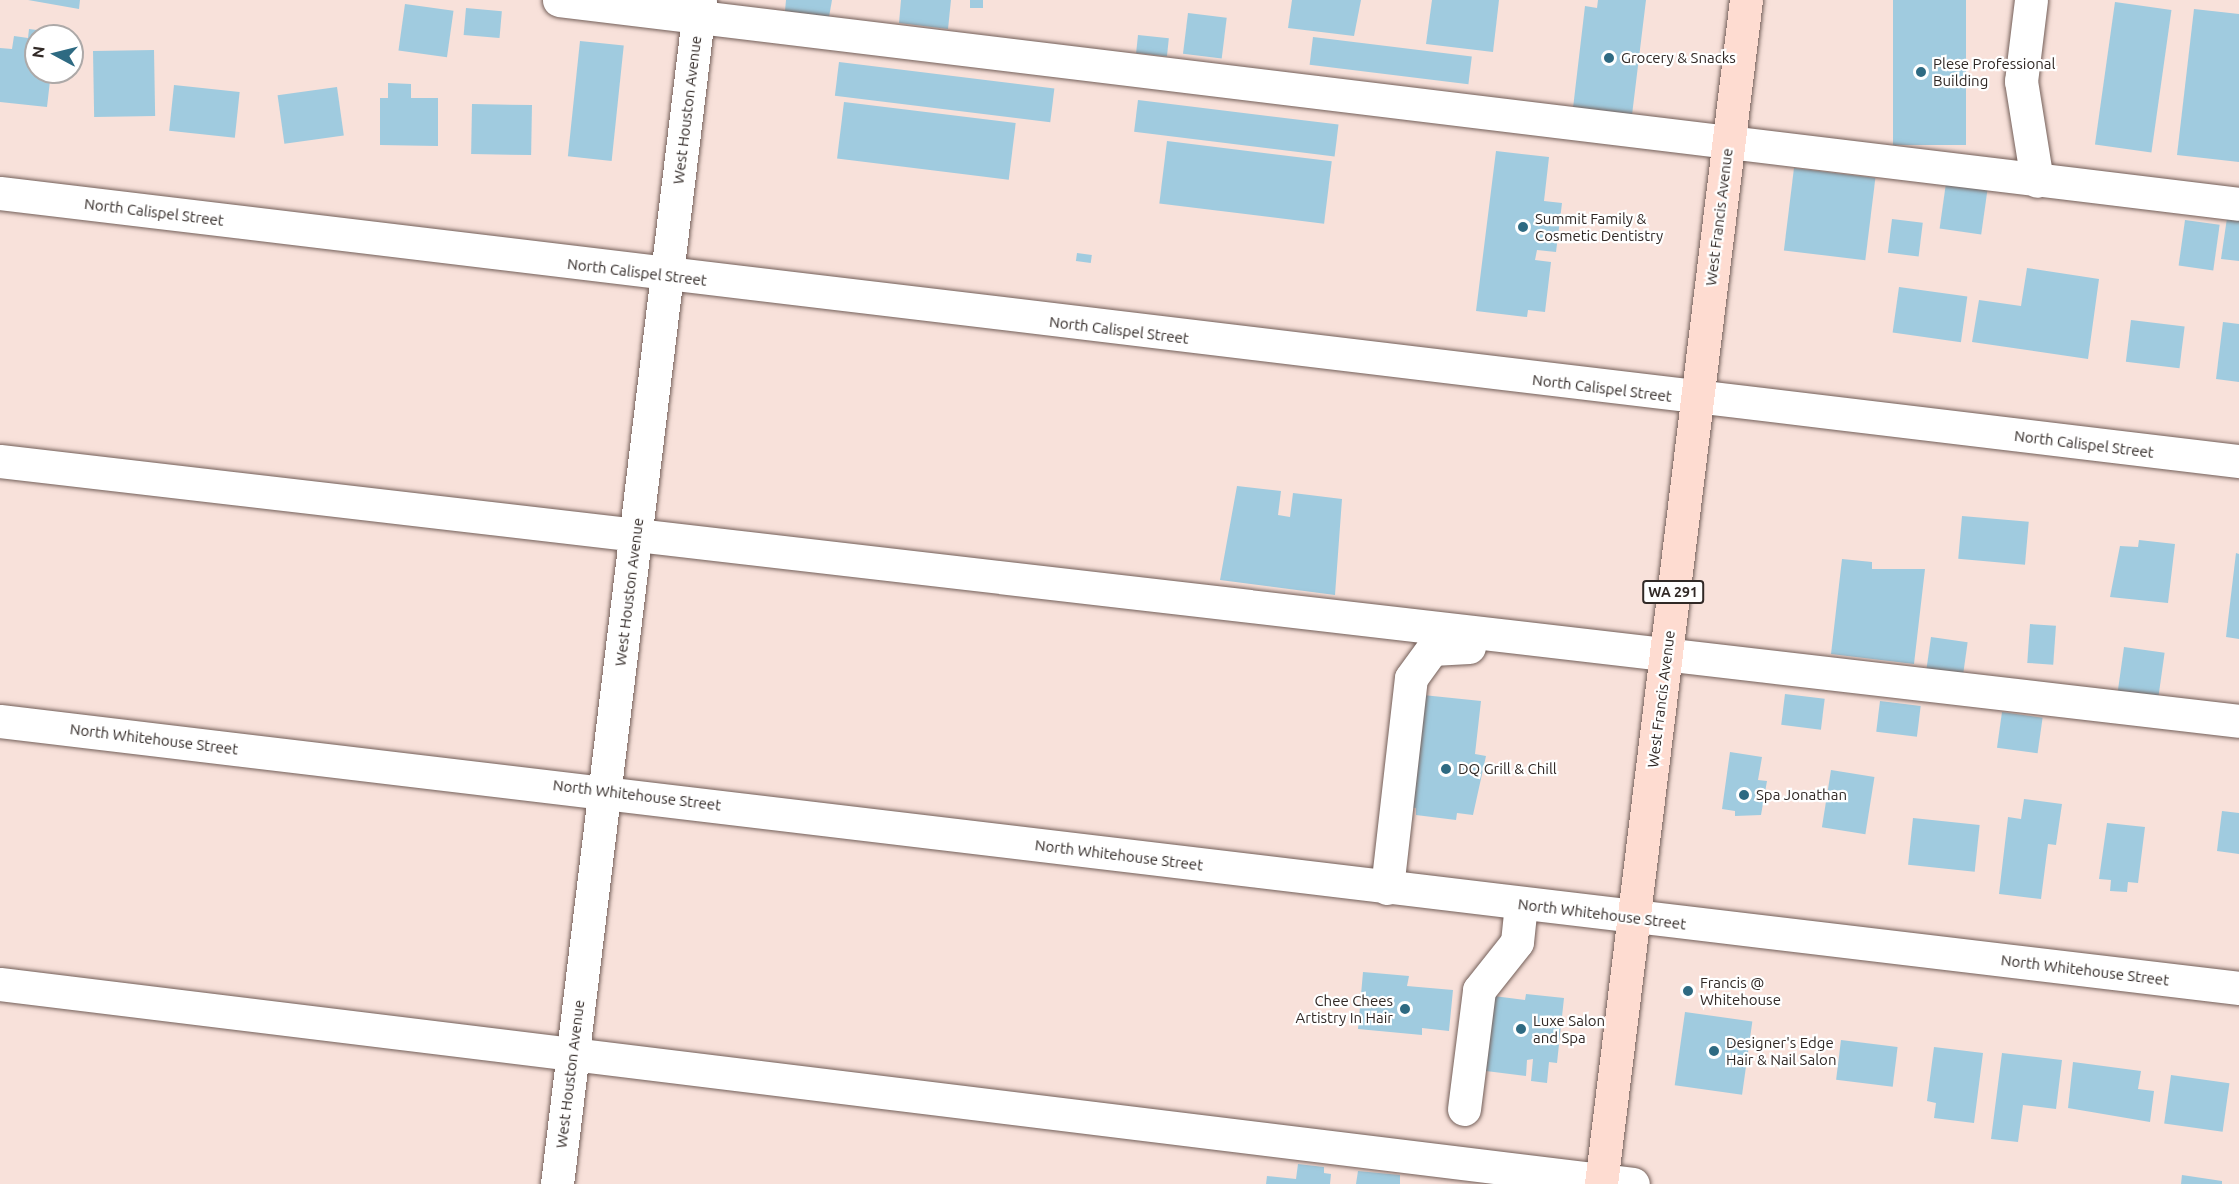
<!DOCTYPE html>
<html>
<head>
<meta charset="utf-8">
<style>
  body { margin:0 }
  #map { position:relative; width:2239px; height:1184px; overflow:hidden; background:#f8e1da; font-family:Ubuntu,sans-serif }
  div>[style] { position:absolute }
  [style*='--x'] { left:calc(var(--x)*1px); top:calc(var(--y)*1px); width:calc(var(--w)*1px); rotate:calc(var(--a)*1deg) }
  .building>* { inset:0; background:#a0cbdf; transform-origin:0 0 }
  .roads { filter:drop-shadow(0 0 2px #735f59) drop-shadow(0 0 2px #735f59) }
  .minor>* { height:33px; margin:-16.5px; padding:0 16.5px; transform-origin:16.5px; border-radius:16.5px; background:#fff }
  .major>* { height:33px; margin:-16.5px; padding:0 16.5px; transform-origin:16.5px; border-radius:16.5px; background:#fedcd1 }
  .dots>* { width:16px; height:16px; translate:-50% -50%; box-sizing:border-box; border:3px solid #fff; border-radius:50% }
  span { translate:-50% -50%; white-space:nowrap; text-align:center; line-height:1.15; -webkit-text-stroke:4.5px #fff; paint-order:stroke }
  .shield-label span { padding:2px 4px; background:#fff; border:2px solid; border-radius:4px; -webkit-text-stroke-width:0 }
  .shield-label { font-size:14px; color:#312926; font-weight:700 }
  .poi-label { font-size:15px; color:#312926 }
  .left { translate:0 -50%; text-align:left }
  .right { translate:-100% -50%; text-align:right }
  .street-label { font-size:15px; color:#312926 }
  .north { position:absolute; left:24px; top:24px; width:60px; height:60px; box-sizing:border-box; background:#fff; border:2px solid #ada9a8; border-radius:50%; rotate:277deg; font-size:16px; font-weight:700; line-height:24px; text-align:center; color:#312926 }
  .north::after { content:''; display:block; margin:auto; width:21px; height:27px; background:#2e6a82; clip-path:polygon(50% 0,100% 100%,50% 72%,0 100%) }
</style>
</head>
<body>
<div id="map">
  <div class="building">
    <div style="clip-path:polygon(28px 0,80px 0,79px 9px)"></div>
    <div style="clip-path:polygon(786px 0,832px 0,829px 17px,785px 11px)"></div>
    <div style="clip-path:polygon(901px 0,951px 0,948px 29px,899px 23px)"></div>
    <div style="left:970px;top:0;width:13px;height:8px"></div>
    <div style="clip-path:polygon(1292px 0,1361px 0,1354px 36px,1288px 28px)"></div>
    <div style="clip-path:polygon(1432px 0,1499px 0,1493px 52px,1426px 44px)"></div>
    <div style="clip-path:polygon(1598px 0,1646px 0,1632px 115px,1573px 108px,1585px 6px,1597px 8px)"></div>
    <div style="left:1893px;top:0;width:73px;height:145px"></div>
    <div style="left:2115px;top:2px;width:57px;height:144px;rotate:8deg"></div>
    <div style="left:405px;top:4px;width:49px;height:47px;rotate:8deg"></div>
    <div style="left:466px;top:8px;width:36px;height:27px;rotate:5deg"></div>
    <div style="clip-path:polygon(2194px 9px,2239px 14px,2239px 162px,2177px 155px)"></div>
    <div style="left:1188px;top:13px;width:39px;height:41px;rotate:7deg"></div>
    <div style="clip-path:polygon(29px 29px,45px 31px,44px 36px,36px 36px,36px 72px,51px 72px,47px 107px,0 102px,0 48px,12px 49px,14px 36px,28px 38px)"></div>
    <div style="left:1138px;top:35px;width:31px;height:18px;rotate:6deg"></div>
    <div style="left:1313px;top:37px;width:160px;height:28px;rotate:7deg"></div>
    <div style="left:580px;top:41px;width:44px;height:116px;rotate:6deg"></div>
    <div style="left:154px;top:50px;width:66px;height:61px;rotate:89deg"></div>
    <div style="left:839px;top:62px;width:217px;height:34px;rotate:7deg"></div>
    <div style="clip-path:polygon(388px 83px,411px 84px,411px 98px,438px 98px,438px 146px,380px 145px,380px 98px,388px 98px)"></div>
    <div style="left:174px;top:85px;width:66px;height:46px;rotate:6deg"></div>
    <div style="left:337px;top:87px;width:49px;height:60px;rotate:82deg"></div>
    <div style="left:1138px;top:100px;width:202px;height:32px;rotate:7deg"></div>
    <div style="left:844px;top:102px;width:173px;height:57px;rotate:7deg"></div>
    <div style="left:472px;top:104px;width:60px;height:50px;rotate:1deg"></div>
    <div style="left:1167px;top:141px;width:166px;height:63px;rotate:7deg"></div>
    <div style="clip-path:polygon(1496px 151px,1549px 157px,1544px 201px,1562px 203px,1556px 252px,1537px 250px,1535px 260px,1551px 262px,1545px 312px,1528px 310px,1527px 317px,1476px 311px)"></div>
    <div style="left:1794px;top:168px;width:82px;height:83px;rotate:7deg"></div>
    <div style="left:1946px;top:183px;width:42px;height:46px;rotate:8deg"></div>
    <div style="clip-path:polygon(2227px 218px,2239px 219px,2239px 261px,2221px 259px)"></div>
    <div style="left:1892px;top:219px;width:31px;height:34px;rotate:7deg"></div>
    <div style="left:2185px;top:220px;width:35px;height:46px;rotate:8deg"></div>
    <div style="left:1077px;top:253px;width:15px;height:8px;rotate:8deg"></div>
    <div style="clip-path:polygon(2027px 268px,2099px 279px,2088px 359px,1972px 342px,1979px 300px,2021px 306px)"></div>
    <div style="left:1899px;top:287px;width:69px;height:46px;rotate:8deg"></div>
    <div style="left:2131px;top:320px;width:54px;height:42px;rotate:7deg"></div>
    <div style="clip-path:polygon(2223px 322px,2239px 324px,2239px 382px,2216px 379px)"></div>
    <div style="clip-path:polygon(1237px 486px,1281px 491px,1278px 515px,1290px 517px,1293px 493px,1342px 499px,1335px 595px,1220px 580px)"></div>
    <div style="left:1962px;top:516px;width:67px;height:43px;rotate:5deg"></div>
    <div style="clip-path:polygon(2139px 540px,2175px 544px,2168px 603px,2110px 597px,2120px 546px,2138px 547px)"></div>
    <div style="clip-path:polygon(2236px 553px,2239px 554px,2239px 639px,2226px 637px)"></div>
    <div style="clip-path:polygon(1842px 559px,1872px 562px,1872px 569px,1925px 569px,1914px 664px,1831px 654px)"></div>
    <div style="left:2030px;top:624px;width:26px;height:39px;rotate:4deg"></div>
    <div style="left:1931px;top:637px;width:37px;height:41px;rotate:8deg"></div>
    <div style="left:2124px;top:647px;width:41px;height:55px;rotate:8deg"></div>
    <div style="left:1785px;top:694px;width:40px;height:31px;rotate:7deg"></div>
    <div style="clip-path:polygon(1423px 695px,1481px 701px,1475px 754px,1486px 756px,1473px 815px,1457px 813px,1456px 820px,1416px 815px,1416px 808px,1404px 807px)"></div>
    <div style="left:1880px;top:701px;width:41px;height:31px;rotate:7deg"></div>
    <div style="left:2002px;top:712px;width:41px;height:36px;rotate:8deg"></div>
    <div style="clip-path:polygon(1730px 752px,1762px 757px,1758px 780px,1767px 781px,1761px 815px,1735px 816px,1735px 811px,1722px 809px)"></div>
    <div style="left:1831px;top:770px;width:44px;height:58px;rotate:9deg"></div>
    <div style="clip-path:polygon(2024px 799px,2062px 804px,2056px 845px,2048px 844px,2041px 899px,1999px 894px,2008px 817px,2021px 819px)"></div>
    <div style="clip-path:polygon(2222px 811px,2239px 813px,2239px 854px,2217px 851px)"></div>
    <div style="left:1913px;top:818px;width:67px;height:47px;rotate:6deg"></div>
    <div style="clip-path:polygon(2107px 823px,2145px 827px,2138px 883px,2128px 882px,2127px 892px,2110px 891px,2111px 880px,2099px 879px)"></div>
    <div style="clip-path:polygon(1363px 972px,1409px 976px,1407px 986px,1453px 990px,1449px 1031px,1422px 1028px,1422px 1035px,1358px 1029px)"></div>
    <div style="clip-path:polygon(1526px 994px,1564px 998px,1557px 1063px,1549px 1062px,1547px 1083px,1531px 1081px,1533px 1059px,1527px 1060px,1526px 1076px,1478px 1070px,1486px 995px,1525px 1000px)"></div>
    <div style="left:1685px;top:1012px;width:68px;height:74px;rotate:8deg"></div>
    <div style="left:1841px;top:1040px;width:57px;height:40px;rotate:7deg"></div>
    <div style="clip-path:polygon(1934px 1047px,1983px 1053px,1974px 1123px,1934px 1118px,1936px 1103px,1927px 1101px)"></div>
    <div style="clip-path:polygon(2002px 1053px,2062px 1060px,2056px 1109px,2023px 1105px,2018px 1142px,1991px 1139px)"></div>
    <div style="clip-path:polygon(2073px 1062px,2141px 1071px,2138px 1089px,2154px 1091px,2150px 1122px,2068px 1108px)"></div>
    <div style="left:2171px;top:1075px;width:59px;height:49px;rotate:8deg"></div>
    <div style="clip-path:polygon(1298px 1164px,1324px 1167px,1324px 1173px,1331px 1174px,1330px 1184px,1266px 1184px,1267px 1176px,1296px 1179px)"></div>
    <div style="clip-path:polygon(1358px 1171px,1400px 1175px,1400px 1184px,1356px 1184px)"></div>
    <div style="clip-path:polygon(2182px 1175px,2222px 1181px,2222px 1184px,2181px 1184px)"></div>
  </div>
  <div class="roads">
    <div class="minor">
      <div style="--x:559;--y:0;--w:1692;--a:6.92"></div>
      <div style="--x:2031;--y:0;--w:82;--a:97"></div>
      <div style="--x:2021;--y:81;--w:101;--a:80.9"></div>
      <div style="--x:0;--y:193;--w:2255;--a:6.83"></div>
      <div style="--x:0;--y:461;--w:2254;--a:6.62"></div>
      <div style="--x:0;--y:721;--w:2255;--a:6.8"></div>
      <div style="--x:1387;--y:888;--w:211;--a:-83.5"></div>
      <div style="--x:1411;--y:678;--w:36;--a:-54"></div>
      <div style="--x:1432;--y:649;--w:37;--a:-3"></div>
      <div style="--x:0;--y:984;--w:1645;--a:6.98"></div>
      <div style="--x:1464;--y:1109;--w:120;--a:-82.8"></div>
      <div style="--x:1479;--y:990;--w:61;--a:-51.6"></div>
      <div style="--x:1517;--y:942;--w:38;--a:-84"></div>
      <div style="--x:557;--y:1184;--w:1193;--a:-83.11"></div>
    </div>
    <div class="major">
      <div style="--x:1601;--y:1184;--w:1193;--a:-83.02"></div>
    </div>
  </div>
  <div class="dots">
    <div style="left:1609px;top:58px;background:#2e6a82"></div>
    <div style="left:1921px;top:72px;background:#2e6a82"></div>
    <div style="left:1523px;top:227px;background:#2e6a82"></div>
    <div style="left:1446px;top:769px;background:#2e6a82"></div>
    <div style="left:1744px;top:795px;background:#2e6a82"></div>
    <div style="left:1688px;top:991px;background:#2e6a82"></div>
    <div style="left:1405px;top:1009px;background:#2e6a82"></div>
    <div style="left:1521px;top:1029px;background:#2e6a82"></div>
    <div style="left:1714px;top:1051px;background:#2e6a82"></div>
  </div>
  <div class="shield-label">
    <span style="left:1673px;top:592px">WA 291</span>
  </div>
  <div class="poi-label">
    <span class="left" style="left:1621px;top:58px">Grocery &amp; Snacks</span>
    <span class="left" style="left:1933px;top:72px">Plese Professional<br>Building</span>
    <span class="left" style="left:1535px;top:227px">Summit Family &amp;<br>Cosmetic Dentistry</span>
    <span class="left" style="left:1458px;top:769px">DQ Grill &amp; Chill</span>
    <span class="left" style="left:1756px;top:795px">Spa Jonathan</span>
    <span class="left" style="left:1700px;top:991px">Francis @<br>Whitehouse</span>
    <span class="right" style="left:1393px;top:1009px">Chee Chees<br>Artistry In Hair</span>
    <span class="left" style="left:1533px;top:1029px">Luxe Salon<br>and Spa</span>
    <span class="left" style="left:1726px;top:1051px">Designer's Edge<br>Hair &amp; Nail Salon</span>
  </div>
  <div class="street-label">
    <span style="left:687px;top:110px;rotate:-83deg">West Houston Avenue</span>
    <span style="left:154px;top:212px;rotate:7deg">North Calispel Street</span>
    <span style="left:1719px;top:217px;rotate:-83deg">West Francis Avenue</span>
    <span style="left:637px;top:272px;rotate:7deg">North Calispel Street</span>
    <span style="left:1119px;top:330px;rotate:7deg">North Calispel Street</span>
    <span style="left:1602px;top:388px;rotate:7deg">North Calispel Street</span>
    <span style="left:2084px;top:444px;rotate:7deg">North Calispel Street</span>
    <span style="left:629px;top:592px;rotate:-83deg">West Houston Avenue</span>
    <span style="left:1661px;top:699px;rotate:-83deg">West Francis Avenue</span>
    <span style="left:154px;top:739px;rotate:7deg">North Whitehouse Street</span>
    <span style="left:637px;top:795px;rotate:7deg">North Whitehouse Street</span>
    <span style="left:1119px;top:855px;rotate:7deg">North Whitehouse Street</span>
    <span style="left:1602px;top:914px;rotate:7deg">North Whitehouse Street</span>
    <span style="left:2085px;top:970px;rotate:7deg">North Whitehouse Street</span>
    <span style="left:570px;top:1074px;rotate:-83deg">West Houston Avenue</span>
  </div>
  <div class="north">N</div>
</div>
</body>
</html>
